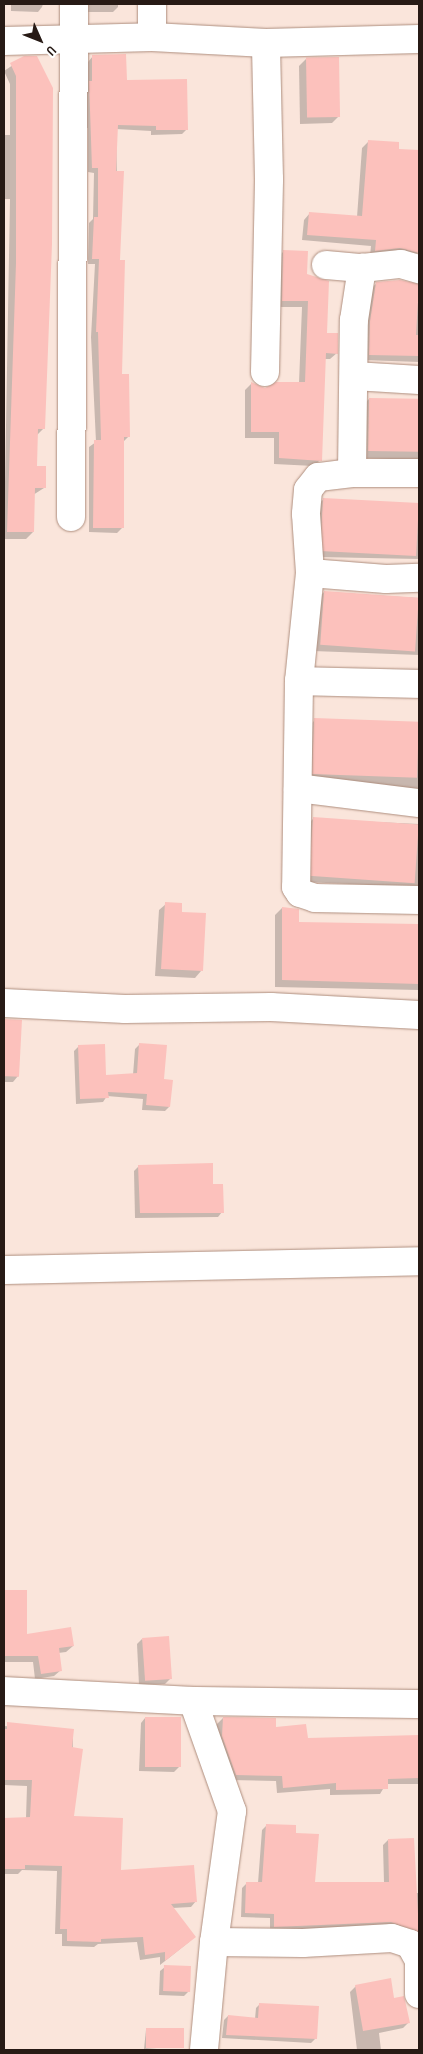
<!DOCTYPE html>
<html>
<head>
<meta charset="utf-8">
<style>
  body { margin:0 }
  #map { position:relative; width:423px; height:2054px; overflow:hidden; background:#fae5db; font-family:"Sofia Sans Condensed",sans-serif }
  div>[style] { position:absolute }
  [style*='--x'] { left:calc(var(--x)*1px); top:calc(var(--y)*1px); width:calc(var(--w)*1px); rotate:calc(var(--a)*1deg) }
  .shadow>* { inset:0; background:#0003 }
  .building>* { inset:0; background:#fcc1bc; transform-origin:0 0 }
  .roads { filter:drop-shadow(0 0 1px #ae8e7e) drop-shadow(0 0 1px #ae8e7e) }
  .minor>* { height:28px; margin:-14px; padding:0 14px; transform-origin:14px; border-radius:14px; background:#fff }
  span { translate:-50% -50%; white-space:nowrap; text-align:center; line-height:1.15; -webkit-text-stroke:4px #fff; paint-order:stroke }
  .frame { position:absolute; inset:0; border:5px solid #271a15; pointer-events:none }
  .north { position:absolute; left:15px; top:15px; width:50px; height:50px; -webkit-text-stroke:4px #fff; paint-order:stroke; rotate:134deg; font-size:14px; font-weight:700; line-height:20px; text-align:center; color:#271a15 }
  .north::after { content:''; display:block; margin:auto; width:18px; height:22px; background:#271a15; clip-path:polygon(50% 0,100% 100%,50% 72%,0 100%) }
</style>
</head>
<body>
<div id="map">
  <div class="shadow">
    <div style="clip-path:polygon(11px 4px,43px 4px,42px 7px,38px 12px,11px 11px)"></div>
    <div style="clip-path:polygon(85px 4px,118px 4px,118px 7px,113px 12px,85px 12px)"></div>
    <div style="clip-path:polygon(93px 56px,187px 129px,182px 134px,151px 135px,151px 131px,116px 129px,121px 375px,129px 436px,124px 441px,122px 528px,117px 533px,89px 532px,89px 447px,96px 442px,91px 337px,95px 264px,88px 264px,89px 223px,93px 219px,94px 173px,88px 172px,88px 128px,84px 128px,88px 62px)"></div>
    <div style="clip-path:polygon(25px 57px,44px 428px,37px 435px,35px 467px,44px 488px,33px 495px,33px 532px,26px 539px,4px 539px,10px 199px,4px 199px,4px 135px,10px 135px,10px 84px,4px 71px)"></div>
    <div style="clip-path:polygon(306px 59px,338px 117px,332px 123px,300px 124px,299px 66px)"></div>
    <div style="clip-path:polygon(369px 141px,397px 150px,419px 152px,419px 234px,418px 252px,412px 258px,370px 256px,371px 246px,302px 240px,304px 220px,310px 213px,357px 217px,362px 148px)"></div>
    <div style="clip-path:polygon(284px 251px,306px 275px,325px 334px,337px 353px,330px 359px,324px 359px,320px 460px,314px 466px,274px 464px,274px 438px,245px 438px,245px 390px,251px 384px,265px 389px,299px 383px,302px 307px,276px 307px,277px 258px)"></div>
    <div style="clip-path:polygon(376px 284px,416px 304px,419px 302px,419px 362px,364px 360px,370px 289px)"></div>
    <div style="clip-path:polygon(369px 399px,419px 400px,419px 460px,361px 458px,361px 407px)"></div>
    <div style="clip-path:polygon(324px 499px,419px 504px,419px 559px,318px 557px,317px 505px)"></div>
    <div style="clip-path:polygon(324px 592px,419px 598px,419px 655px,313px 651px,318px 599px)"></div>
    <div style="clip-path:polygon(315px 720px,419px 723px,419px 797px,419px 789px,307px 781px,308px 727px)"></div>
    <div style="clip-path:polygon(313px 819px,419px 824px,419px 892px,414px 887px,305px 882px,306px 826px)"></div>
    <div style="clip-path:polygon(166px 904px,180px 914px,201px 971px,195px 978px,155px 976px,159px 910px)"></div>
    <div style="clip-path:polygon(282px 908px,297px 923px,419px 926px,419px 990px,275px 987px,275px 915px)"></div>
    <div style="clip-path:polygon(4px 1020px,21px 1021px,18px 1076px,13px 1082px,4px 1082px)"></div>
    <div style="clip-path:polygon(140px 1044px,163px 1080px,169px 1107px,165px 1111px,142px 1110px,143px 1099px,107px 1096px,103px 1102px,76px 1104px,74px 1051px,79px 1046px,105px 1076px,133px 1075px,135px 1049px)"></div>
    <div style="clip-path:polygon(139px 1166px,212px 1186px,222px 1212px,218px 1217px,135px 1218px,134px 1171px)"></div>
    <div style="clip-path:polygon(4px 1591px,26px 1591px,26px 1635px,73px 1646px,66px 1652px,58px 1653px,61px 1670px,54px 1676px,35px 1679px,33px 1662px,4px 1662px)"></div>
    <div style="clip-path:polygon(142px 1639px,170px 1679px,165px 1684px,139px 1685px,137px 1644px)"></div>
    <div style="clip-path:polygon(145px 1718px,179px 1767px,174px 1772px,139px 1771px,141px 1723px)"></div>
    <div style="clip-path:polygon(223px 1718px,306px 1739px,419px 1736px,419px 1784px,386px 1784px,380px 1794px,330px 1795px,330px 1789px,277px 1793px,276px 1781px,230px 1780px,217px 1743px,217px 1724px)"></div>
    <div style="clip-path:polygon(4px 1726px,73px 1730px,72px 1817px,120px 1871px,196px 1901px,191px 1907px,172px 1908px,189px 1942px,160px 1965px,160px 1957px,140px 1960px,137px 1942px,98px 1944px,94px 1947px,62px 1946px,62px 1934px,55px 1934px,57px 1871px,22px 1870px,18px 1874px,4px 1874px,4px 1819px,26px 1818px,27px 1786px,4px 1785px)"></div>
    <div style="clip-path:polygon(267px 1825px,294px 1834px,314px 1883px,384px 1883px,383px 1845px,388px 1840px,414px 1893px,419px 1893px,419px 1941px,270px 1931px,270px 1918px,241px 1917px,242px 1888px,247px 1883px,258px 1883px,262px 1830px)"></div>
    <div style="clip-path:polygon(165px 1967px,189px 1991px,184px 1996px,159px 1995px,160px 1971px)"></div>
    <div style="clip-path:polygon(356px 1986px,394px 2000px,409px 2022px,403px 2028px,379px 2033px,381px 2050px,357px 2050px,350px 1992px)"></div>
    <div style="clip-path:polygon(260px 2004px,316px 2038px,311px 2043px,222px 2038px,224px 2020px,228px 2016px,255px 2019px,256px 2008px)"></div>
    <div style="clip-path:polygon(146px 2030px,183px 2046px,144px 2049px)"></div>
  </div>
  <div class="building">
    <div style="clip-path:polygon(126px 54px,127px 80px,187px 79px,188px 130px,156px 130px,156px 126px,118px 125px,116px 171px,124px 171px,120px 260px,125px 260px,122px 374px,129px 374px,130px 437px,124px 437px,124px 528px,93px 528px,94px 440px,101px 440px,98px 332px,96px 332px,99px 259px,92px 259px,94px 217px,98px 217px,98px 168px,92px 168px,89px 81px,92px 81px,92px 55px)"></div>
    <div style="clip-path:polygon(24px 56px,37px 56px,53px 88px,52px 244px,45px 429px,38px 429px,37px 466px,46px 466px,46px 488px,35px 488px,34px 532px,7px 532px,16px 263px,16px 76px,10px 63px)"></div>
    <div style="left:339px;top:57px;width:60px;height:33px;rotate:89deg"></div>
    <div style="clip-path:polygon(368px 140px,399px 142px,399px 149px,419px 150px,419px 253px,400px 248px,375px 251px,376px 240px,307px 235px,309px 212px,362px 216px)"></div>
    <div style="clip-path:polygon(283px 250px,308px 251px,307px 274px,329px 281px,327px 333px,338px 333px,338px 354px,326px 353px,322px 461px,279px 458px,279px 432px,251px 432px,251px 382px,265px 388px,276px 382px,305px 382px,308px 301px,282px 301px)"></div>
    <div style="clip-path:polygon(400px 280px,419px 284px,416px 335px,419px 335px,419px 356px,369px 355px,370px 321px,376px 282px)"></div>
    <div style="left:369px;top:398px;width:50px;height:53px;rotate:1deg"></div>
    <div style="left:323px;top:498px;width:96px;height:53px;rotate:3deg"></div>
    <div style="left:324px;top:591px;width:95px;height:54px;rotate:4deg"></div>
    <div style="left:314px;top:718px;width:105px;height:56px;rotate:2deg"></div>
    <div style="left:313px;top:817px;width:106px;height:59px;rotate:4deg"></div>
    <div style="clip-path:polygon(165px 902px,182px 903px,182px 912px,206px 913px,203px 971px,161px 969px)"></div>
    <div style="clip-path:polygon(282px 907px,299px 909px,299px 922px,419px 924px,419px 984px,282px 980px)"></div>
    <div style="left:4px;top:1019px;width:18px;height:57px;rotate:3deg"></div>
    <div style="clip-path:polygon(139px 1043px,167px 1045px,164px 1079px,173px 1080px,170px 1107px,146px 1105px,147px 1094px,108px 1092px,109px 1098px,80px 1099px,78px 1045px,105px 1044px,106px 1075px,137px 1073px)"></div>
    <div style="clip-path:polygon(213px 1163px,213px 1184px,223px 1184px,224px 1213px,140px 1213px,138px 1165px)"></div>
    <div style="clip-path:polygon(4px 1590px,27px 1590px,27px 1634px,71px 1627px,74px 1646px,59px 1648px,62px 1671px,41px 1674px,38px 1656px,4px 1656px)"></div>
    <div style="left:169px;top:1636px;width:43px;height:27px;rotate:86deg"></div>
    <div style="left:145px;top:1717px;width:36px;height:50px"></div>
    <div style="clip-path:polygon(223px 1717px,276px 1718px,276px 1727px,306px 1724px,308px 1738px,419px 1735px,419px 1778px,388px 1779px,388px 1789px,336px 1790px,336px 1783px,283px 1788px,282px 1776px,236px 1775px,222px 1736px)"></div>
    <div style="clip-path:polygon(7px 1722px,74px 1729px,72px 1747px,83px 1749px,74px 1816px,123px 1818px,121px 1870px,194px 1865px,197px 1902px,171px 1904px,196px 1937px,165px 1961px,165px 1952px,145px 1955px,143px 1937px,101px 1939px,101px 1942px,67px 1941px,67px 1929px,60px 1929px,62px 1866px,25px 1865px,25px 1869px,4px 1869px,4px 1818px,30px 1817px,32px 1780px,4px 1780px,4px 1729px,7px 1729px)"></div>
    <div style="clip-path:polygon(266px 1824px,296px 1825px,296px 1833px,319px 1834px,315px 1882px,389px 1882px,388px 1839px,414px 1838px,419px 1933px,391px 1922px,274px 1927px,274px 1914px,245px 1913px,246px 1882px,262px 1882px)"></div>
    <div style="left:164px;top:1965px;width:27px;height:26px;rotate:2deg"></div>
    <div style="clip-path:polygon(391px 1978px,394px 1998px,404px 1996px,410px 2023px,363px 2031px,355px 1985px)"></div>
    <div style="clip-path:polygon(259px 2003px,319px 2006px,317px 2039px,226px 2035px,228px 2015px,258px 2018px)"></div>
    <div style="left:146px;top:2028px;width:38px;height:20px"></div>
  </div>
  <div class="roads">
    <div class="minor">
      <div style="--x:152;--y:37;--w:33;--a:-90"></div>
      <div style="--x:4;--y:41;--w:148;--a:-1.5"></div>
      <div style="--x:152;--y:37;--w:114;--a:3"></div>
      <div style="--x:266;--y:43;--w:153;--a:-1.5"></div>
      <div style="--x:326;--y:265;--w:36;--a:5"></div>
      <div style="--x:265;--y:372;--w:193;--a:-88.8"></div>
      <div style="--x:269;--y:179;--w:136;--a:-91.3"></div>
      <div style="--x:354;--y:376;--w:65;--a:3.5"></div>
      <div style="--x:352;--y:473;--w:153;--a:-89.3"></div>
      <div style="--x:354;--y:320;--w:53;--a:-81.3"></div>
      <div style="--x:362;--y:268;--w:39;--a:-6"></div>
      <div style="--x:401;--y:264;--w:19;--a:16"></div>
      <div style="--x:419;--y:473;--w:67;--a:180"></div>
      <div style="--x:352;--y:473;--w:34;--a:173"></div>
      <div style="--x:318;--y:477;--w:16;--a:128"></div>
      <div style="--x:308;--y:490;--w:24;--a:95"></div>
      <div style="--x:306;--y:514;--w:59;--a:86.1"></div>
      <div style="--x:310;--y:573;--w:76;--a:4.5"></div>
      <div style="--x:386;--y:579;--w:33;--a:-2"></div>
      <div style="--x:71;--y:517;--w:513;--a:-89.66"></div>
      <div style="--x:310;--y:573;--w:109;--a:95.8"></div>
      <div style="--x:299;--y:681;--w:206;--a:90.8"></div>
      <div style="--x:296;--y:887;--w:7;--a:56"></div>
      <div style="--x:300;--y:893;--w:16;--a:18"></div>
      <div style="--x:315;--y:898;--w:104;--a:1.1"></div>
      <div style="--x:299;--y:681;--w:120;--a:1.4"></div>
      <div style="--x:298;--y:788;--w:122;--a:7.1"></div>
      <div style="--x:4;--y:1003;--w:121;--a:2.8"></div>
      <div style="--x:125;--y:1009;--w:146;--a:-0.8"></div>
      <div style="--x:271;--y:1007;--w:148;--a:3.1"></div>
      <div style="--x:4;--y:1270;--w:415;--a:-1.2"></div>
      <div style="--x:4;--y:1691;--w:189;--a:3"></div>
      <div style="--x:193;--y:1701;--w:117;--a:70.5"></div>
      <div style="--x:232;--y:1811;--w:132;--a:97.8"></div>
      <div style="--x:214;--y:1942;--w:108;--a:95.3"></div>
      <div style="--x:193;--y:1701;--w:226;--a:0.8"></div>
      <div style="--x:214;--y:1942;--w:89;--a:0.6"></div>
      <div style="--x:303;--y:1943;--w:89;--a:-3.2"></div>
      <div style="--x:392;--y:1938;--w:19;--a:18"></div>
      <div style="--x:410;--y:1944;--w:18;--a:61"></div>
      <div style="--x:419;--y:1960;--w:34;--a:90"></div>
    </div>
  </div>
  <div class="frame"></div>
  <div class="north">U</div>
</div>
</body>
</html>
